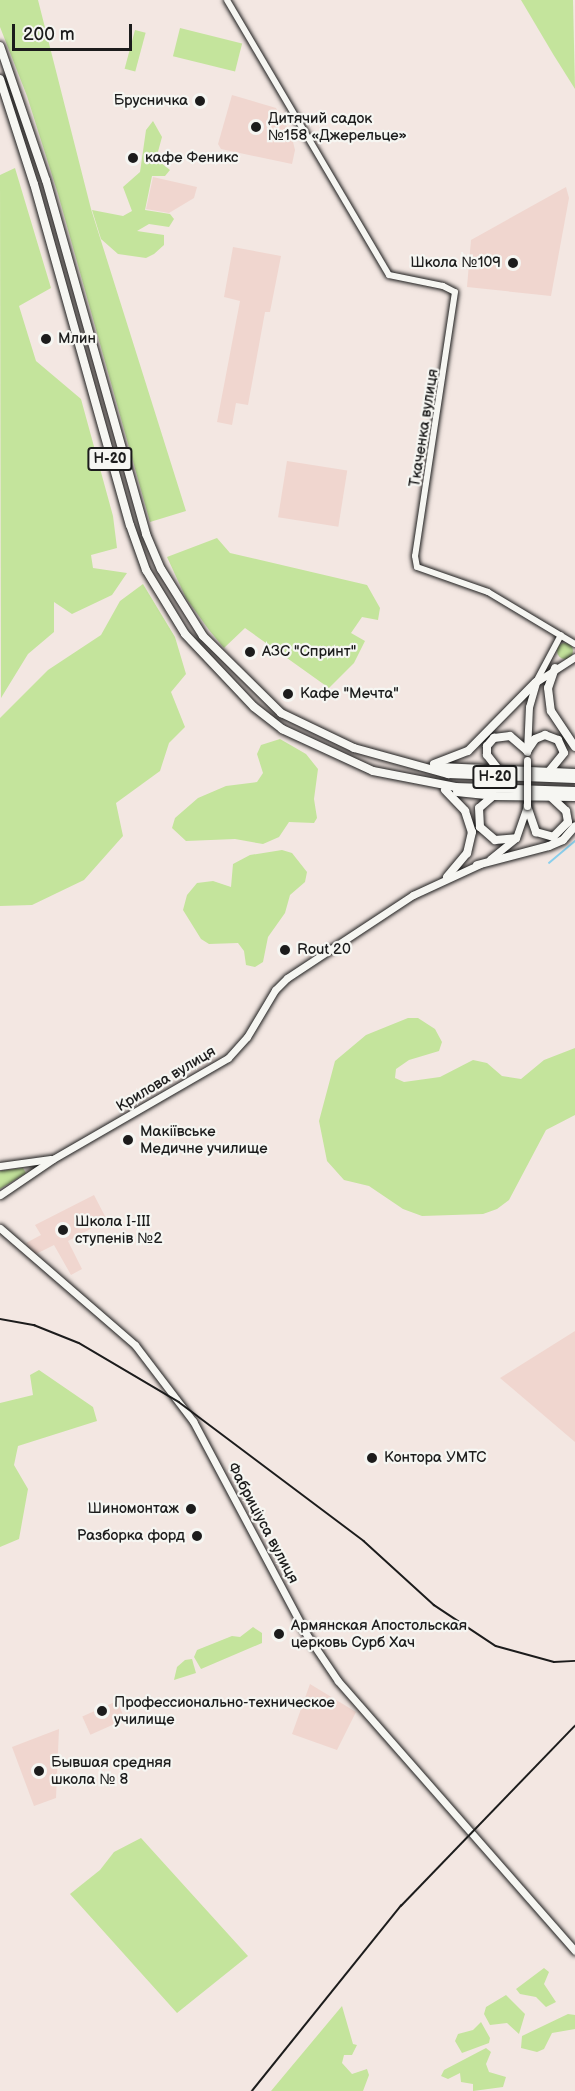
<!DOCTYPE html>
<html>
<head>
<meta charset="utf-8">
<style>
  body { margin:0 }
  #map { position:relative; width:575px; height:2091px; overflow:hidden; background:#f3e7e2; font-family:"Balsamiq Sans",sans-serif }
  div>[style] { position:absolute }
  [style*='--x'] { left:calc(var(--x)*1px); top:calc(var(--y)*1px); width:calc(var(--w)*1px); rotate:calc(var(--a)*1deg) }
  .built>* { inset:0; background:#f0d6cf; transform-origin:0 0 }
  .green>* { inset:0; background:#c4e49c; transform-origin:0 0 }
  .round { border-radius:50% }
  .stream>* { height:1.5px; margin:-0.75px; padding:0 0.75px; transform-origin:0.75px; border-radius:0.75px; background:#8acfec }
  .roads { filter:drop-shadow(0 0 2px #1c1c1c) drop-shadow(0 0 2px #1c1c1c) }
  .tertiary>* { height:6px; margin:-3px; padding:0 3px; transform-origin:3px; border-radius:3px; background:#f6f6f2 }
  .secondary>* { height:7px; margin:-3.5px; padding:0 3.5px; transform-origin:3.5px; border-radius:3.5px; background:#f6f6f2 }
  .primary>* { height:8px; margin:-4px; padding:0 4px; transform-origin:4px; border-radius:4px; background:#f6f6f2 }
  .rail>* { height:1.5px; margin:-0.75px; padding:0 0.75px; transform-origin:0.75px; border-radius:0.75px; background:#1c1c1c }
  .bridges { filter:drop-shadow(0 0 2px #1c1c1c) drop-shadow(0 0 2px #1c1c1c) }
  .secondary-bridge>* { height:7px; margin:-3.5px; padding:0 3.5px; transform-origin:3.5px; border-radius:3.5px; background:#f6f6f2 }
  .dots>* { width:16px; height:16px; translate:-50% -50%; box-sizing:border-box; border:3px solid #f6f6f2; border-radius:50% }
  span { translate:-50% -50%; white-space:nowrap; text-align:center; line-height:1.15; -webkit-text-stroke:4.5px #f6f6f2; paint-order:stroke }
  .shield-label span { padding:2px 4px; background:#f6f6f2; border:2px solid; border-radius:4px; -webkit-text-stroke-width:0 }
  .shield-label { font-size:14px; color:#1c1c1c; font-weight:700 }
  .poi-label { font-size:15px; color:#1c1c1c }
  .right { translate:-100% -50%; text-align:right }
  .left { translate:0 -50%; text-align:left }
  .street-label { font-size:15px; color:#1c1c1c }
  .scale { position:absolute; left:12px; top:24px; width:120px; height:27px; box-sizing:border-box; border:3px solid #1c1c1c; border-top:0; padding-left:8px; font-size:18px; line-height:21px; white-space:nowrap; color:#1c1c1c; -webkit-text-stroke:4px #f6f6f2; paint-order:stroke }
</style>
</head>
<body>
<div id="map">
  <div class="built">
    <div style="clip-path:polygon(232px 95px,276px 108px,291px 134px,295px 150px,292px 164px,221px 149px,218px 144px)"></div>
    <div style="clip-path:polygon(153px 177px,197px 187px,194px 198px,169px 213px,146px 209px)"></div>
    <div style="clip-path:polygon(566px 187px,569px 198px,551px 296px,467px 287px,471px 240px)"></div>
    <div style="clip-path:polygon(233px 247px,281px 256px,270px 312px,265px 312px,248px 405px,236px 403px,232px 425px,217px 422px,240px 301px,224px 297px)"></div>
    <div style="left:287px;top:461px;width:61px;height:57px;rotate:9deg"></div>
    <div style="clip-path:polygon(94px 1195px,107px 1220px,68px 1241px,82px 1269px,71px 1275px,54px 1245px,34px 1255px,26px 1243px,41px 1235px,35px 1225px)"></div>
    <div style="clip-path:polygon(575px 1331px,575px 1442px,500px 1378px)"></div>
    <div style="clip-path:polygon(310px 1684px,356px 1712px,337px 1750px,292px 1734px)"></div>
    <div style="left:117px;top:1701px;width:20px;height:38px;rotate:66deg"></div>
    <div style="clip-path:polygon(59px 1729px,56px 1798px,34px 1806px,12px 1747px)"></div>
  </div>
  <div class="green">
    <div style="clip-path:polygon(0 0,38px 0,91px 209px,186px 511px,150px 522px,58px 194px,27px 96px,0 27px)"></div>
    <div style="clip-path:polygon(521px 0,573px 0,575px 89px,553px 54px)"></div>
    <div style="left:180px;top:28px;width:64px;height:29px;rotate:14deg"></div>
    <div style="left:135px;top:30px;width:11px;height:40px;rotate:15deg"></div>
    <div style="clip-path:polygon(153px 121px,162px 137px,156px 159px,170px 170px,165px 176px,152px 176px,145px 210px,170px 214px,174px 219px,169px 227px,149px 224px,137px 231px,164px 235px,164px 245px,154px 254px,146px 258px,118px 254px,101px 239px,92px 210px,123px 216px,132px 211px,123px 187px,140px 172px,146px 130px)"></div>
    <div style="clip-path:polygon(15px 168px,51px 288px,19px 306px,36px 361px,81px 399px,113px 516px,117px 548px,91px 555px,93px 568px,127px 573px,112px 595px,72px 614px,54px 602px,54px 632px,28px 654px,1px 698px,0 175px)"></div>
    <div style="clip-path:polygon(217px 538px,230px 553px,367px 585px,380px 608px,378px 620px,362px 617px,351px 633px,365px 641px,354px 663px,329px 688px,245px 628px,224px 648px,209px 630px,186px 598px,167px 557px)"></div>
    <div style="clip-path:polygon(143px 584px,175px 637px,186px 674px,171px 692px,185px 727px,169px 743px,160px 771px,116px 803px,123px 836px,84px 880px,32px 905px,0 906px,0 718px,48px 670px,101px 635px,120px 601px)"></div>
    <div class="round" style="left:557px;top:643px;width:16px;height:16px"></div>
    <div style="clip-path:polygon(280px 739px,306px 754px,318px 769px,314px 799px,317px 818px,314px 823px,289px 822px,279px 837px,263px 844px,235px 839px,186px 841px,172px 828px,175px 818px,198px 798px,226px 786px,257px 782px,263px 773px,257px 754px,261px 745px)"></div>
    <div style="clip-path:polygon(282px 850px,292px 853px,307px 872px,305px 882px,290px 895px,285px 913px,268px 937px,263px 962px,255px 967px,246px 965px,244px 951px,238px 943px,209px 944px,201px 939px,183px 910px,187px 895px,197px 883px,213px 881px,231px 887px,233px 864px,250px 855px)"></div>
    <div style="clip-path:polygon(408px 1018px,418px 1018px,435px 1029px,442px 1042px,439px 1051px,409px 1060px,396px 1069px,395px 1078px,404px 1082px,440px 1077px,473px 1060px,487px 1063px,502px 1076px,521px 1079px,544px 1060px,575px 1048px,575px 1115px,546px 1130px,509px 1200px,497px 1209px,483px 1214px,422px 1216px,403px 1209px,369px 1186px,344px 1180px,327px 1161px,319px 1121px,335px 1061px,366px 1035px)"></div>
    <div style="clip-path:polygon(23px 1168px,26px 1173px,0 1189px,0 1171px)"></div>
    <div style="clip-path:polygon(39px 1370px,93px 1407px,97px 1421px,18px 1446px,14px 1465px,28px 1489px,19px 1539px,0 1547px,0 1403px,33px 1395px,30px 1375px)"></div>
    <div style="clip-path:polygon(253px 1627px,262px 1633px,262px 1643px,201px 1669px,194px 1657px,197px 1650px,232px 1636px,240px 1637px)"></div>
    <div style="clip-path:polygon(192px 1659px,196px 1673px,174px 1680px,177px 1667px,185px 1660px)"></div>
    <div style="clip-path:polygon(141px 1838px,248px 1956px,177px 2013px,70px 1894px,100px 1870px,114px 1852px)"></div>
    <div style="clip-path:polygon(544px 1968px,549px 1972px,544px 1984px,556px 2002px,546px 2007px,536px 1997px,520px 1994px,516px 1989px)"></div>
    <div style="clip-path:polygon(506px 1995px,525px 2014px,519px 2034px,507px 2023px,490px 2025px,484px 2014px,486px 2007px)"></div>
    <div style="clip-path:polygon(342px 2006px,353px 2044px,357px 2045px,352px 2055px,344px 2055px,342px 2063px,352px 2074px,367px 2069px,369px 2075px,363px 2091px,271px 2091px)"></div>
    <div style="clip-path:polygon(568px 2014px,575px 2015px,575px 2029px,552px 2033px,544px 2049px,537px 2052px,521px 2048px,522px 2036px)"></div>
    <div style="clip-path:polygon(481px 2022px,490px 2038px,489px 2043px,462px 2053px,455px 2041px,458px 2034px,473px 2030px)"></div>
    <div style="clip-path:polygon(486px 2048px,491px 2052px,486px 2064px,489px 2072px,506px 2077px,503px 2087px,473px 2091px,473px 2084px,461px 2082px,460px 2073px,448px 2079px,441px 2076px,444px 2070px)"></div>
  </div>
  <div class="stream">
    <div style="--x:549;--y:863;--w:34;--a:-40"></div>
  </div>
  <div class="roads">
    <div class="tertiary">
      <div style="--x:227;--y:0;--w:319;--a:59.5"></div>
      <div style="--x:389;--y:275;--w:55;--a:11.5"></div>
      <div style="--x:443;--y:286;--w:13;--a:27"></div>
      <div style="--x:455;--y:292;--w:267;--a:98.6"></div>
      <div style="--x:415;--y:556;--w:11;--a:80"></div>
      <div style="--x:417;--y:567;--w:75;--a:19.4"></div>
      <div style="--x:488;--y:592;--w:101;--a:30.9"></div>
      <div style="--x:536;--y:682;--w:53;--a:-62"></div>
    </div>
    <div class="secondary">
      <div style="--x:527;--y:752;--w:45;--a:-87.5"></div>
      <div style="--x:529;--y:707;--w:26;--a:-74"></div>
      <div style="--x:536;--y:682;--w:46;--a:-32.7"></div>
      <div style="--x:490;--y:859;--w:33;--a:-39"></div>
      <div style="--x:516;--y:838;--w:34;--a:-71"></div>
      <div style="--x:0;--y:1166;--w:51;--a:-7.8"></div>
      <div style="--x:0;--y:1195;--w:64;--a:-34.2"></div>
      <div style="--x:53;--y:1159;--w:202;--a:-30"></div>
      <div style="--x:228;--y:1058;--w:28;--a:-48"></div>
      <div style="--x:247;--y:1037;--w:55;--a:-59.2"></div>
      <div style="--x:275;--y:990;--w:17;--a:-45"></div>
      <div style="--x:287;--y:978;--w:151;--a:-33.4"></div>
      <div style="--x:413;--y:895;--w:74;--a:-24.8"></div>
      <div style="--x:0;--y:1228;--w:179;--a:40.9"></div>
      <div style="--x:135;--y:1345;--w:96;--a:52.7"></div>
      <div style="--x:193;--y:1421;--w:242;--a:62"></div>
      <div style="--x:307;--y:1635;--w:55;--a:56"></div>
      <div style="--x:338;--y:1681;--w:359;--a:48.7"></div>
    </div>
    <div class="primary">
      <div style="--x:0;--y:46;--w:142;--a:71.1"></div>
      <div style="--x:46;--y:180;--w:368;--a:74.2"></div>
      <div style="--x:146;--y:534;--w:38;--a:67"></div>
      <div style="--x:161;--y:569;--w:79;--a:57.9"></div>
      <div style="--x:203;--y:636;--w:110;--a:44.6"></div>
      <div style="--x:281;--y:713;--w:81;--a:25.6"></div>
      <div style="--x:354;--y:748;--w:98;--a:15.5"></div>
      <div style="--x:448;--y:774;--w:127;--a:2.3"></div>
      <div style="--x:0;--y:79;--w:110;--a:72.1"></div>
      <div style="--x:34;--y:184;--w:354;--a:74.3"></div>
      <div style="--x:130;--y:525;--w:48;--a:70.4"></div>
      <div style="--x:146;--y:570;--w:75;--a:58.6"></div>
      <div style="--x:185;--y:634;--w:100;--a:46.6"></div>
      <div style="--x:254;--y:707;--w:36;--a:38"></div>
      <div style="--x:282;--y:729;--w:100;--a:24.8"></div>
      <div style="--x:373;--y:771;--w:84;--a:11"></div>
      <div style="--x:455;--y:787;--w:120;--a:1.9"></div>
      <div style="--x:555;--y:668;--w:21;--a:109"></div>
      <div style="--x:548;--y:688;--w:23;--a:83"></div>
      <div style="--x:551;--y:711;--w:43;--a:56.3"></div>
      <div style="--x:434;--y:764;--w:36;--a:-21"></div>
      <div style="--x:468;--y:751;--w:97;--a:-45.4"></div>
      <div style="--x:439;--y:767;--w:136;--a:2.5"></div>
      <div style="--x:498;--y:769;--w:18;--a:-128"></div>
      <div style="--x:487;--y:755;--w:9;--a:-90"></div>
      <div style="--x:487;--y:746;--w:11;--a:-49"></div>
      <div style="--x:494;--y:738;--w:16;--a:-7"></div>
      <div style="--x:510;--y:736;--w:23;--a:41"></div>
      <div style="--x:527;--y:751;--w:14;--a:-56"></div>
      <div style="--x:535;--y:739;--w:11;--a:-22"></div>
      <div style="--x:545;--y:735;--w:14;--a:21"></div>
      <div style="--x:558;--y:740;--w:14;--a:65"></div>
      <div style="--x:564;--y:753;--w:22;--a:129"></div>
      <div style="--x:445;--y:790;--w:29;--a:46"></div>
      <div style="--x:465;--y:811;--w:22;--a:72"></div>
      <div style="--x:472;--y:832;--w:22;--a:103"></div>
      <div style="--x:467;--y:853;--w:31;--a:130"></div>
      <div style="--x:457;--y:792;--w:36;--a:6"></div>
      <div style="--x:493;--y:796;--w:82;--a:0.7"></div>
      <div style="--x:493;--y:796;--w:18;--a:139"></div>
      <div style="--x:479;--y:808;--w:19;--a:87"></div>
      <div style="--x:480;--y:827;--w:20;--a:41"></div>
      <div style="--x:495;--y:840;--w:21;--a:-5"></div>
      <div style="--x:527;--y:806;--w:28;--a:71"></div>
      <div style="--x:536;--y:832;--w:18;--a:16"></div>
      <div style="--x:553;--y:837;--w:21;--a:-45"></div>
      <div style="--x:568;--y:822;--w:11;--a:-100"></div>
      <div style="--x:566;--y:811;--w:19;--a:-137"></div>
      <div style="--x:477;--y:865;--w:74;--a:-14.8"></div>
      <div style="--x:549;--y:846;--w:15;--a:-23"></div>
      <div style="--x:563;--y:840;--w:18;--a:-49"></div>
    </div>
  </div>
  <div class="rail">
    <div style="--x:0;--y:1319;--w:35;--a:10"></div>
    <div style="--x:34;--y:1325;--w:48;--a:21.8"></div>
    <div style="--x:79;--y:1343;--w:116;--a:30.5"></div>
    <div style="--x:179;--y:1402;--w:231;--a:36.9"></div>
    <div style="--x:364;--y:1541;--w:95;--a:42.4"></div>
    <div style="--x:434;--y:1605;--w:74;--a:33.5"></div>
    <div style="--x:496;--y:1646;--w:60;--a:15.4"></div>
    <div style="--x:554;--y:1662;--w:21;--a:-3"></div>
    <div style="--x:252;--y:2091;--w:238;--a:-51.2"></div>
    <div style="--x:401;--y:1906;--w:250;--a:-46"></div>
  </div>
  <div class="bridges">
    <div class="secondary-bridge">
      <div style="--x:527;--y:806;--w:46;--a:-90"></div>
    </div>
  </div>
  <div class="dots">
    <div style="left:200px;top:101px;background:#1c1c1c"></div>
    <div style="left:256px;top:127px;background:#1c1c1c"></div>
    <div style="left:133px;top:158px;background:#1c1c1c"></div>
    <div style="left:513px;top:263px;background:#1c1c1c"></div>
    <div style="left:46px;top:339px;background:#1c1c1c"></div>
    <div style="left:250px;top:652px;background:#1c1c1c"></div>
    <div style="left:288px;top:694px;background:#1c1c1c"></div>
    <div style="left:285px;top:950px;background:#1c1c1c"></div>
    <div style="left:128px;top:1140px;background:#1c1c1c"></div>
    <div style="left:63px;top:1230px;background:#1c1c1c"></div>
    <div style="left:372px;top:1458px;background:#1c1c1c"></div>
    <div style="left:191px;top:1509px;background:#1c1c1c"></div>
    <div style="left:197px;top:1536px;background:#1c1c1c"></div>
    <div style="left:279px;top:1634px;background:#1c1c1c"></div>
    <div style="left:102px;top:1711px;background:#1c1c1c"></div>
    <div style="left:39px;top:1771px;background:#1c1c1c"></div>
  </div>
  <div class="shield-label">
    <span style="left:110px;top:459px">Н-20</span>
    <span style="left:495px;top:777px">Н-20</span>
  </div>
  <div class="poi-label">
    <span class="right" style="left:188px;top:101px">Брусничка</span>
    <span class="left" style="left:268px;top:127px">Дитячий садок<br>№158 «Джерельце»</span>
    <span class="left" style="left:145px;top:158px">кафе Феникс</span>
    <span class="right" style="left:501px;top:263px">Школа №109</span>
    <span class="left" style="left:58px;top:339px">Млин</span>
    <span class="left" style="left:262px;top:652px">АЗС "Спринт"</span>
    <span class="left" style="left:300px;top:694px">Кафе "Мечта"</span>
    <span class="left" style="left:297px;top:950px">Rout 20</span>
    <span class="left" style="left:140px;top:1140px">Макіївське<br>Медичне училище</span>
    <span class="left" style="left:75px;top:1230px">Школа I-III<br>ступенів №2</span>
    <span class="left" style="left:384px;top:1458px">Контора УМТС</span>
    <span class="right" style="left:179px;top:1509px">Шиномонтаж</span>
    <span class="right" style="left:185px;top:1536px">Разборка форд</span>
    <span class="left" style="left:291px;top:1634px">Армянская Апостольская<br>церковь Сурб Хач</span>
    <span class="left" style="left:114px;top:1711px">Профессионально-техническое<br>училище</span>
    <span class="left" style="left:51px;top:1771px">Бывшая средняя<br>школа № 8</span>
  </div>
  <div class="street-label">
    <span style="left:424px;top:428px;rotate:-81deg">Ткаченка вулиця</span>
    <span style="left:166px;top:1079px;rotate:-31deg">Крилова вулиця</span>
    <span style="left:263px;top:1523px;rotate:62deg">Фабриціуса вулиця</span>
  </div>
  <div class="scale">200 m</div>
</div>
</body>
</html>
